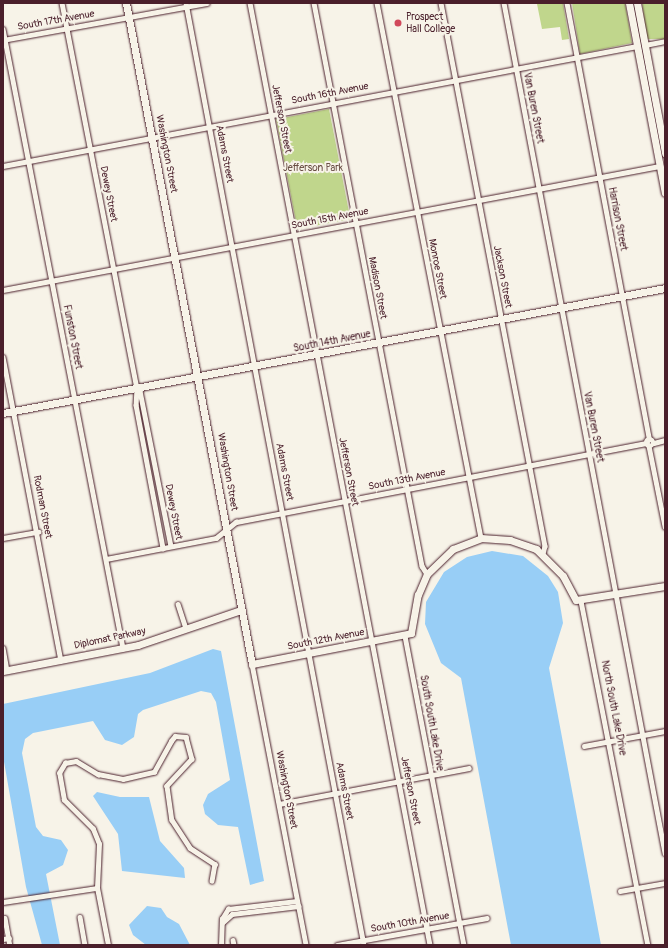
<!DOCTYPE html>
<html>
<head>
<meta charset="utf-8">
<style>
  body { margin:0 }
  #map { position:relative; width:668px; height:948px; overflow:hidden; background:#f7f3e8; font-family:Pangolin,sans-serif }
  div>[style] { position:absolute }
  [style*='--x'] { left:calc(var(--x)*1px); top:calc(var(--y)*1px); width:calc(var(--w)*1px); rotate:calc(var(--a)*1deg) }
  .green>* { inset:0; background:#c0d68c; transform-origin:0 0 }
  .water>* { inset:0; background:#98cef6 }
  .roads { filter:drop-shadow(0 0 1px #4a1f2b) drop-shadow(0 0 1px #4a1f2b) }
  .street>* { height:4.5px; margin:-2.25px; padding:0 2.25px; transform-origin:2.25px; border-radius:2.25px; background:#f7f3e8 }
  .street>.ring { margin:-2.25px; padding:0; box-sizing:content-box; background:none; border:4.5px solid #f7f3e8; border-radius:50% }
  .secondary>* { height:7px; margin:-3.5px; padding:0 3.5px; transform-origin:3.5px; border-radius:3.5px; background:#f7f3e8 }
  .primary>* { height:7px; margin:-3.5px; padding:0 3.5px; transform-origin:3.5px; border-radius:3.5px; background:#f7f3e8 }
  .dots>* { width:11px; height:11px; translate:-50% -50%; box-sizing:border-box; border:2px solid #f7f3e8; border-radius:50% }
  span { translate:-50% -50%; white-space:nowrap; text-align:center; line-height:1.15; -webkit-text-stroke:4px #f7f3e8; paint-order:stroke }
  .poi-label { font-size:10px; color:#4a1f2b }
  .left { translate:0 -50%; text-align:left }
  .street-label { font-size:10px; color:#4a1f2b }
  .park-label { font-size:10px; color:#684d43 }
  .frame { position:absolute; inset:0; border:4px solid #4a1f2b; pointer-events:none }
</style>
</head>
<body>
<div id="map">
  <div class="green">
    <div style="clip-path:polygon(563px 3px,569px 39px,562px 40px,560px 27px,542px 29px,537px 4px)"></div>
    <div style="clip-path:polygon(572px 3px,625px 3px,632px 43px,580px 54px)"></div>
    <div style="clip-path:polygon(642px 3px,665px 3px,665px 39px,647px 39px)"></div>
    <div style="left:329px;top:109px;width:112px;height:54px;rotate:79deg"></div>
  </div>
  <div class="water">
    <div style="clip-path:polygon(492px 551px,523px 556px,548px 576px,558px 592px,563px 623px,549px 668px,601px 945px,511px 945px,461px 678px,441px 663px,425px 624px,426px 602px,444px 572px,467px 557px)"></div>
    <div style="clip-path:polygon(213px 649px,221px 651px,264px 881px,250px 885px,238px 827px,218px 825px,205px 814px,203px 805px,208px 794px,230px 780px,216px 702px,211px 693px,201px 691px,143px 710px,138px 714px,134px 737px,122px 745px,105px 740px,93px 721px,33px 733px,25px 739px,22px 753px,36px 827px,43px 836px,61px 840px,68px 850px,63px 865px,46px 874px,60px 945px,42px 945px,26px 887px,3px 756px,3px 704px,150px 673px)"></div>
    <div style="clip-path:polygon(97px 792px,120px 797px,149px 797px,160px 841px,184px 868px,185px 878px,122px 871px,118px 834px,93px 796px)"></div>
    <div style="clip-path:polygon(147px 906px,161px 908px,167px 917px,179px 924px,190px 945px,146px 945px,133px 935px,129px 925px)"></div>
  </div>
  <div class="roads">
    <div class="street">
      <div style="--x:62;--y:3;--w:392;--a:79"></div>
      <div style="--x:137;--y:388;--w:17;--a:93"></div>
      <div style="--x:136;--y:405;--w:146;--a:79.3"></div>
      <div style="--x:186;--y:3;--w:959;--a:79.3"></div>
      <div style="--x:250;--y:3;--w:959;--a:79.18"></div>
      <div style="--x:314;--y:3;--w:573;--a:79.14"></div>
      <div style="--x:422;--y:566;--w:9;--a:58"></div>
      <div style="--x:377;--y:3;--w:545;--a:79"></div>
      <div style="--x:441;--y:3;--w:553;--a:79.16"></div>
      <div style="--x:545;--y:546;--w:8;--a:104"></div>
      <div style="--x:504;--y:3;--w:865;--a:79.27"></div>
      <div style="--x:567;--y:3;--w:444;--a:79.3"></div>
      <div style="--x:3;--y:29;--w:631;--a:79.03"></div>
      <div style="--x:3;--y:40;--w:207;--a:-10.3"></div>
      <div style="--x:645;--y:45;--w:20;--a:-11"></div>
      <div style="--x:3;--y:166;--w:645;--a:-10.72"></div>
      <div style="--x:3;--y:290;--w:669;--a:-10.69"></div>
      <div style="--x:3;--y:357;--w:309;--a:79.2"></div>
      <div style="--x:137;--y:388;--w:4;--a:45"></div>
      <div style="--x:140;--y:391;--w:158;--a:78.7"></div>
      <div class="ring" style="left:646.5px;top:439.5px;width:2.5px;height:2.5px"></div>
      <div style="--x:654;--y:443;--w:11;--a:-15"></div>
      <div style="--x:649;--y:446;--w:82;--a:78.7"></div>
      <div style="--x:3;--y:538;--w:36;--a:-10"></div>
      <div style="--x:106;--y:559;--w:112;--a:-10.8"></div>
      <div style="--x:216;--y:538;--w:26;--a:-39"></div>
      <div style="--x:236;--y:522;--w:419;--a:-10.9"></div>
      <div style="--x:581;--y:601;--w:350;--a:79"></div>
      <div style="--x:178;--y:604;--w:25;--a:72"></div>
      <div style="--x:405;--y:636;--w:315;--a:79.2"></div>
      <div style="--x:3;--y:648;--w:23;--a:80"></div>
      <div style="--x:252;--y:664;--w:286;--a:79.1"></div>
      <div style="--x:584;--y:746;--w:82;--a:-10.5"></div>
      <div style="--x:279;--y:804;--w:193;--a:-10.7"></div>
      <div style="--x:620;--y:891;--w:46;--a:-10.1"></div>
      <div style="--x:3;--y:902;--w:95;--a:-8.5"></div>
      <div style="--x:80;--y:917;--w:28;--a:80"></div>
      <div style="--x:5;--y:918;--w:27;--a:80"></div>
      <div style="--x:222;--y:923;--w:13;--a:-42"></div>
      <div style="--x:232;--y:914;--w:67;--a:-6.8"></div>
      <div style="--x:3;--y:939;--w:6;--a:-9"></div>
      <div style="--x:233;--y:940;--w:5;--a:79"></div>
      <div style="--x:108;--y:945;--w:58;--a:-100.9"></div>
      <div style="--x:97;--y:888;--w:44;--a:-87.4"></div>
      <div style="--x:99;--y:844;--w:16;--a:-112"></div>
      <div style="--x:93;--y:829;--w:41;--a:-135"></div>
      <div style="--x:64;--y:800;--w:27;--a:-100"></div>
      <div style="--x:59;--y:773;--w:12;--a:-59"></div>
      <div style="--x:65;--y:763;--w:11;--a:-10"></div>
      <div style="--x:76;--y:761;--w:26;--a:31"></div>
      <div style="--x:98;--y:774;--w:25;--a:11"></div>
      <div style="--x:123;--y:779;--w:32;--a:-13"></div>
      <div style="--x:154;--y:772;--w:35;--a:-61"></div>
      <div style="--x:171;--y:741;--w:6;--a:-51"></div>
      <div style="--x:175;--y:736;--w:11;--a:5"></div>
      <div style="--x:186;--y:737;--w:23;--a:75"></div>
      <div style="--x:192;--y:759;--w:37;--a:133"></div>
      <div style="--x:167;--y:786;--w:34;--a:82"></div>
      <div style="--x:172;--y:820;--w:33;--a:57"></div>
      <div style="--x:190;--y:848;--w:30;--a:33"></div>
      <div style="--x:215;--y:864;--w:17;--a:100"></div>
      <div style="--x:221;--y:945;--w:26;--a:-88"></div>
      <div style="--x:222;--y:919;--w:12;--a:-59"></div>
      <div style="--x:228;--y:909;--w:69;--a:-6.6"></div>
      <div style="--x:337;--y:945;--w:152;--a:-10.2"></div>
    </div>
    <div class="secondary">
      <div style="--x:126;--y:3;--w:673;--a:79.21"></div>
      <div style="--x:252;--y:664;--w:162;--a:-11"></div>
      <div style="--x:411;--y:633;--w:39;--a:-80"></div>
      <div style="--x:418;--y:595;--w:23;--a:-67"></div>
      <div style="--x:427;--y:574;--w:36;--a:-44"></div>
      <div style="--x:453;--y:549;--w:30;--a:-21"></div>
      <div style="--x:481;--y:538;--w:29;--a:4"></div>
      <div style="--x:510;--y:540;--w:28;--a:19"></div>
      <div style="--x:536;--y:549;--w:38;--a:45"></div>
      <div style="--x:563;--y:576;--w:27;--a:62"></div>
      <div style="--x:576;--y:600;--w:90;--a:-8.9"></div>
      <div style="--x:3;--y:413;--w:674;--a:-10.69"></div>
      <div style="--x:3;--y:671;--w:137;--a:-10.9"></div>
      <div style="--x:138;--y:645;--w:109;--a:-18.8"></div>
    </div>
    <div class="primary">
      <div style="--x:629;--y:3;--w:193;--a:79.3"></div>
      <div style="--x:637;--y:3;--w:153;--a:79.4"></div>
    </div>
  </div>
  <div class="dots">
    <div style="left:398px;top:23px;background:#d1495b"></div>
  </div>
  <div class="poi-label">
    <span class="left" style="left:406px;top:23px">Prospect<br>Hall College</span>
  </div>
  <div class="street-label">
    <span style="left:56px;top:21px;rotate:-10deg">South 17th Avenue</span>
    <span style="left:330px;top:94px;rotate:-11deg">South 16th Avenue</span>
    <span style="left:533px;top:108px;rotate:79deg">Van Buren Street</span>
    <span style="left:281px;top:119px;rotate:79deg">Jefferson Street</span>
    <span style="left:166px;top:154px;rotate:79deg">Washington Street</span>
    <span style="left:224px;top:154px;rotate:79deg">Adams Street</span>
    <span style="left:108px;top:194px;rotate:79deg">Dewey Street</span>
    <span style="left:330px;top:219px;rotate:-11deg">South 15th Avenue</span>
    <span style="left:617px;top:219px;rotate:79deg">Harrison Street</span>
    <span style="left:437px;top:269px;rotate:79deg">Monroe Street</span>
    <span style="left:502px;top:277px;rotate:79deg">Jackson Street</span>
    <span style="left:377px;top:288px;rotate:79deg">Madison Street</span>
    <span style="left:72px;top:337px;rotate:79deg">Funston Street</span>
    <span style="left:332px;top:342px;rotate:-11deg">South 14th Avenue</span>
    <span style="left:593px;top:427px;rotate:79deg">Van Buren Street</span>
    <span style="left:227px;top:472px;rotate:80deg">Washington Street</span>
    <span style="left:284px;top:472px;rotate:79deg">Adams Street</span>
    <span style="left:348px;top:472px;rotate:79deg">Jefferson Street</span>
    <span style="left:407px;top:480px;rotate:-11deg">South 13th Avenue</span>
    <span style="left:42px;top:507px;rotate:79deg">Rodman Street</span>
    <span style="left:173px;top:512px;rotate:79deg">Dewey Street</span>
    <span style="left:110px;top:639px;rotate:-12deg">Diplomat Parkway</span>
    <span style="left:326px;top:640px;rotate:-11deg">South 12th Avenue</span>
    <span style="left:613px;top:708px;rotate:79deg">North South Lake Drive</span>
    <span style="left:431px;top:723px;rotate:80deg">South South Lake Drive</span>
    <span style="left:286px;top:790px;rotate:79deg">Washington Street</span>
    <span style="left:344px;top:791px;rotate:79deg">Adams Street</span>
    <span style="left:410px;top:791px;rotate:79deg">Jefferson Street</span>
    <span style="left:410px;top:923px;rotate:-10deg">South 10th Avenue</span>
  </div>
  <div class="park-label">
    <span style="left:313px;top:169px">Jefferson Park</span>
  </div>
  <div class="frame"></div>
</div>
</body>
</html>
